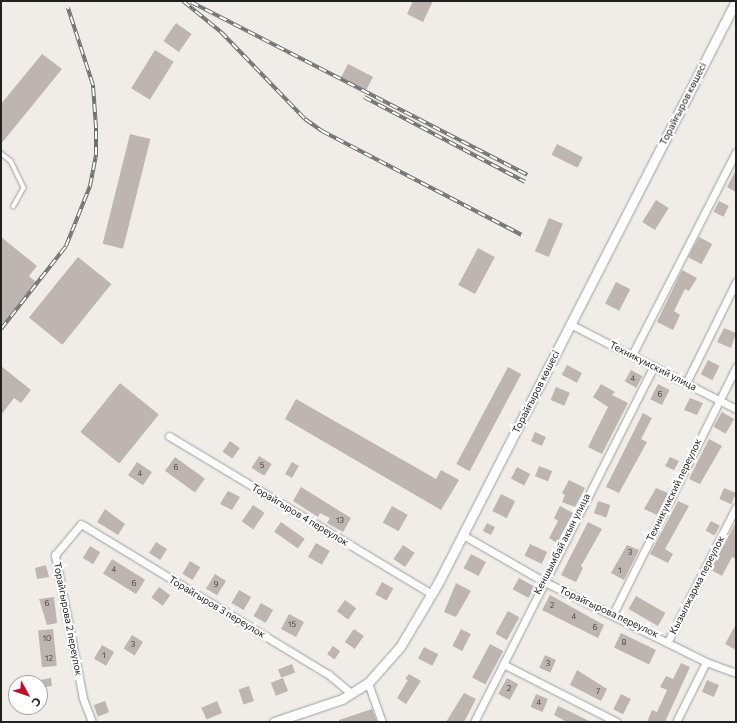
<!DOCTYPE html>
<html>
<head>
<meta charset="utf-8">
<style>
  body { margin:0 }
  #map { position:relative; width:737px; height:723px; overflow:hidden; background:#f0ece8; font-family:Commissioner,sans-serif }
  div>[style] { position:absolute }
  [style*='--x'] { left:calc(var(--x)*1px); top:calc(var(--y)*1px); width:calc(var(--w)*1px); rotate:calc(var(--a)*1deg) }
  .building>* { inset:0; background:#beb5b1; transform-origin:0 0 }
  .roads { filter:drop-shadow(0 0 1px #9e9e9e) drop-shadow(0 0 1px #9e9e9e) }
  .service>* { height:3.5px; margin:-1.75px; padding:0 1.75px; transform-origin:1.75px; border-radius:1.75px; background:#fff }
  .minor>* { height:7px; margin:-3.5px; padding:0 3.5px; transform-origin:3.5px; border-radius:3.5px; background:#fff }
  .tertiary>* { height:9px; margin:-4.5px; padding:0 4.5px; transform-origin:4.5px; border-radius:4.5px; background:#fff }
  .rail>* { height:4px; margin-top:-2px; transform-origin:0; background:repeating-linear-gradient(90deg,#fff 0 8px,#6f6f6f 0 16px); box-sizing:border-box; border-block:1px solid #6f6f6f }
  span { translate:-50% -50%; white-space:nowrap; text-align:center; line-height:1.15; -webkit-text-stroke:4px #fff; paint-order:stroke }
  .number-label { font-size:8px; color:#484645 }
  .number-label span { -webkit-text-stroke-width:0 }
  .street-label { font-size:10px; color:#212121 }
  .frame { position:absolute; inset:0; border:2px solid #212121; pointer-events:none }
  .north { position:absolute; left:8px; top:675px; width:40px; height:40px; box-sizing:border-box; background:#fff; border:1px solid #a6a6a6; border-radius:50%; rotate:130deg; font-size:11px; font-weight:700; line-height:16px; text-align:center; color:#212121 }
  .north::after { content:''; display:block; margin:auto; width:14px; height:18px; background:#c40d26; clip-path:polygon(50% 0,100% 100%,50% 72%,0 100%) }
</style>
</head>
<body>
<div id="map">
  <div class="building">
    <div style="clip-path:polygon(413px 1px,433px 1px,423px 22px,407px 14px)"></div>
    <div style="left:176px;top:23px;width:19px;height:22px;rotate:35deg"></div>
    <div style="left:155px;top:50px;width:22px;height:45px;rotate:32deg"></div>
    <div style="clip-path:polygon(42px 54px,62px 69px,1px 144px,1px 104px)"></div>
    <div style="left:348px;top:64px;width:28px;height:15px;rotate:27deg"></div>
    <div style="left:130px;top:134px;width:21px;height:113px;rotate:14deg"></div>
    <div style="left:557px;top:144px;width:29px;height:12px;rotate:27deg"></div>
    <div style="clip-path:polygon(736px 170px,736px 192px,727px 187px)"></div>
    <div style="left:656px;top:200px;width:15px;height:26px;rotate:32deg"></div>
    <div style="left:719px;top:201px;width:11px;height:12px;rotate:27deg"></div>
    <div style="left:549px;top:218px;width:15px;height:36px;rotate:23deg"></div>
    <div style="clip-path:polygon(1px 237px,37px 266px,29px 276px,36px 282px,1px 325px)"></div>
    <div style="left:699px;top:237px;width:15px;height:23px;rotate:28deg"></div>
    <div style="left:478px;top:248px;width:19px;height:42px;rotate:28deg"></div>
    <div style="left:78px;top:257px;width:43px;height:78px;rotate:39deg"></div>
    <div style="clip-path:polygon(682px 270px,697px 278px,689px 291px,685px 289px,674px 311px,680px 315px,673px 330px,657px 322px)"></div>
    <div style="left:616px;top:282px;width:16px;height:24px;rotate:27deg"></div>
    <div style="clip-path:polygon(724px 328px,736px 333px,731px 348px,717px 342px)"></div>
    <div style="left:708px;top:360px;width:13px;height:16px;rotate:27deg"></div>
    <div style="left:567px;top:365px;width:17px;height:11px;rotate:28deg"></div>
    <div style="clip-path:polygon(1px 366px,31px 390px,21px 403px,14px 398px,1px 415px)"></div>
    <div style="left:508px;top:367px;width:15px;height:110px;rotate:28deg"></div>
    <div style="left:631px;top:370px;width:13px;height:13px;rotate:29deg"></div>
    <div style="left:120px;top:383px;width:50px;height:63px;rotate:39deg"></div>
    <div style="clip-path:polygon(601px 384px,615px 392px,612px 395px,628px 403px,602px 454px,588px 447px,608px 407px,593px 397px)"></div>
    <div style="left:658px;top:384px;width:13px;height:17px;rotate:27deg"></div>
    <div style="left:556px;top:387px;width:15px;height:14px;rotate:23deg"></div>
    <div style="clip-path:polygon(690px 398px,703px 403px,697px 415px,684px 410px)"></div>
    <div style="clip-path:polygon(296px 399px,436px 479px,441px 470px,459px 480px,441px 510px,285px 419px)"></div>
    <div style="left:722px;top:412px;width:14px;height:17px;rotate:30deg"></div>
    <div style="clip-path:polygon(643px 413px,652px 418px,641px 439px,647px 442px,619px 493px,606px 487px)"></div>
    <div style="left:535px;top:432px;width:12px;height:10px;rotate:24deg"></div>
    <div style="clip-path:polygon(709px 439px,722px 446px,700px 484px,689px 479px)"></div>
    <div style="left:230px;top:441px;width:12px;height:13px;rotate:35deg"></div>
    <div style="left:259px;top:456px;width:15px;height:14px;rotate:32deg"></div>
    <div style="left:175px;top:457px;width:37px;height:17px;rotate:36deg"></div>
    <div style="clip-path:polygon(670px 457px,679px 461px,674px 470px,665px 466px)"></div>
    <div style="left:137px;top:462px;width:18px;height:16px;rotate:34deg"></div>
    <div style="left:292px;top:462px;width:8px;height:14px;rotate:30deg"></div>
    <div style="left:539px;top:466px;width:14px;height:11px;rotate:21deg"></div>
    <div style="left:517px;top:467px;width:15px;height:13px;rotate:28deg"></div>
    <div style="clip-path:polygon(569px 480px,585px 488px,575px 507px,562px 502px,565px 495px,562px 493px)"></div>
    <div style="clip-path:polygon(301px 487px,351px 518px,343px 532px,327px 523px,330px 518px,320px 513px,318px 517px,293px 501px)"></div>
    <div style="clip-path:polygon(656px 488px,668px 493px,657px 515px,644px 509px)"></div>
    <div style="left:724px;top:488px;width:13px;height:12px;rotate:23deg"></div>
    <div style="clip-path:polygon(228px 491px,240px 497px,232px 510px,220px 504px)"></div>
    <div style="left:501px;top:494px;width:16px;height:19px;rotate:27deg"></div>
    <div style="left:598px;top:501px;width:13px;height:13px;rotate:18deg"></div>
    <div style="clip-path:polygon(678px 501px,689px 506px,665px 549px,673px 554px,668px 563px,650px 554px)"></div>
    <div style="left:253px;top:505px;width:14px;height:20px;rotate:34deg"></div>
    <div style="left:392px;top:506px;width:18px;height:19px;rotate:29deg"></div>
    <div style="clip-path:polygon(560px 506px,573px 513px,557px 543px,549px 538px,558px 521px,554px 518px)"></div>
    <div style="clip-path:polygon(105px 509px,125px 524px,118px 535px,97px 522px)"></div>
    <div style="left:711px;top:521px;width:10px;height:11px;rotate:29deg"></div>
    <div style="left:281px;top:522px;width:29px;height:12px;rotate:35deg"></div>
    <div style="clip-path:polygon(588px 522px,602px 529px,581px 566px,583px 568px,576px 582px,561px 575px)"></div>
    <div style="clip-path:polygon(736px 522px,736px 559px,732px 557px,722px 576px,711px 570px)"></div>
    <div style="left:487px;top:523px;width:9px;height:9px;rotate:27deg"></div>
    <div style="left:156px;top:542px;width:13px;height:13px;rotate:32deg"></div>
    <div style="left:316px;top:543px;width:16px;height:16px;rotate:30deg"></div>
    <div style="left:530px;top:544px;width:19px;height:13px;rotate:25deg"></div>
    <div style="left:403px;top:545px;width:14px;height:17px;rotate:34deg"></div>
    <div style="clip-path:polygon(627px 545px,639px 550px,624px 580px,611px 573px)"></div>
    <div style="left:90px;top:546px;width:12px;height:14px;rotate:31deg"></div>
    <div style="left:471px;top:554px;width:17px;height:16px;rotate:28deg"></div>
    <div style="left:112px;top:559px;width:39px;height:17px;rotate:32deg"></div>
    <div style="left:190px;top:561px;width:12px;height:15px;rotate:31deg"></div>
    <div style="clip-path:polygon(46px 565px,49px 577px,37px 579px,35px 568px)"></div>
    <div style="left:215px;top:574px;width:13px;height:17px;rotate:32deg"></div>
    <div style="left:519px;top:578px;width:18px;height:13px;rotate:29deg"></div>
    <div style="left:382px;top:582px;width:13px;height:14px;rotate:29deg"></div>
    <div style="clip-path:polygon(456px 583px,471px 591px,456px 617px,444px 612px)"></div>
    <div style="left:159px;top:587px;width:14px;height:13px;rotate:36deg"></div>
    <div style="left:239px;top:590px;width:14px;height:15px;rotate:30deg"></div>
    <div style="clip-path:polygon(550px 595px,604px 625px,598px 638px,542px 610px)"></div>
    <div style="left:636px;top:596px;width:34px;height:15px;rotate:30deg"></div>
    <div style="clip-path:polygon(54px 597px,57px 623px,47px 625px,39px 599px)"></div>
    <div style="left:345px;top:600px;width:14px;height:14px;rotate:36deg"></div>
    <div style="left:261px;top:603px;width:14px;height:15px;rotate:30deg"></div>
    <div style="left:508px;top:611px;width:13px;height:26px;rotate:29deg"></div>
    <div style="left:289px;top:614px;width:17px;height:17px;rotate:28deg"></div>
    <div style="clip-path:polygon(736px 624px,736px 650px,725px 644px)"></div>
    <div style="left:53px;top:629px;width:37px;height:15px;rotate:84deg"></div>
    <div style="left:354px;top:629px;width:12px;height:16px;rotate:35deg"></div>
    <div style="left:461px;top:629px;width:11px;height:19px;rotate:27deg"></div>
    <div style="left:621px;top:633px;width:39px;height:16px;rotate:26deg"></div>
    <div style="left:132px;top:635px;width:13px;height:16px;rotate:32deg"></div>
    <div style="left:490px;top:644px;width:15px;height:38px;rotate:28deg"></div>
    <div style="left:102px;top:645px;width:14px;height:16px;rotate:30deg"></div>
    <div style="left:333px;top:646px;width:9px;height:10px;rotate:36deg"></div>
    <div style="left:424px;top:647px;width:16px;height:13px;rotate:27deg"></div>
    <div style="left:545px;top:655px;width:12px;height:14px;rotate:24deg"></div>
    <div style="clip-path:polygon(681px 663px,690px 667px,665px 722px,647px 722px,652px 710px,657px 712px,667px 690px,660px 687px,666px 676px,673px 679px)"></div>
    <div style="left:292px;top:664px;width:9px;height:15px;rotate:69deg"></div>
    <div style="clip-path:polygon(577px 670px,607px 689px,601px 701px,570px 685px)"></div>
    <div style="clip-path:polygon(409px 674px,421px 681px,406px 704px,397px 698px,408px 680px,405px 679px)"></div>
    <div style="clip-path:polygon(51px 678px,52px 686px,40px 688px,40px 680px)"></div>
    <div style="left:283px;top:678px;width:14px;height:13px;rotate:69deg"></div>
    <div style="left:507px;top:678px;width:13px;height:18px;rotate:29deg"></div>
    <div style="left:707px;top:680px;width:13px;height:13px;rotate:23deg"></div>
    <div style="left:249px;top:686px;width:16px;height:11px;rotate:72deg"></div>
    <div style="clip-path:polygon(464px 693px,476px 699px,464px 722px,446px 722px)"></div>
    <div style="left:536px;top:694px;width:13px;height:14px;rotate:23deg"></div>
    <div style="left:621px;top:694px;width:11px;height:17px;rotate:27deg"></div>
    <div style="left:105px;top:701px;width:12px;height:12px;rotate:70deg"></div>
    <div style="left:217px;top:701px;width:13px;height:17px;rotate:67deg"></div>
    <div style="clip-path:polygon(558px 706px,571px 712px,591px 722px,567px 722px,554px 715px)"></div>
    <div style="clip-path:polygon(372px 709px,377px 722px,339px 722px,339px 720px)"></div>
  </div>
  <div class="roads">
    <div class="service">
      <div style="--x:1;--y:153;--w:13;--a:39"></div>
      <div style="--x:11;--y:161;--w:30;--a:64"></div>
      <div style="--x:24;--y:188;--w:21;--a:119"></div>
    </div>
    <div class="minor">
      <div style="--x:570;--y:324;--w:186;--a:27.1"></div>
      <div style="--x:632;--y:355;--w:228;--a:-62.9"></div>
      <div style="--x:686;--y:383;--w:113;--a:-63.7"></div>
      <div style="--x:169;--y:436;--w:307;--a:31"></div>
      <div style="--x:463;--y:535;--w:92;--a:29.9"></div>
      <div style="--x:543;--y:581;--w:182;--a:26.4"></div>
      <div style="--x:706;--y:662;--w:32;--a:20"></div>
      <div style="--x:613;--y:614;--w:276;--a:-63.5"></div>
      <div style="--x:668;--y:641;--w:150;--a:-63.1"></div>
      <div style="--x:503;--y:664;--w:128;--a:27"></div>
      <div style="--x:368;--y:683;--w:41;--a:70.3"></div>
      <div style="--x:92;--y:722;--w:26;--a:-111"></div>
      <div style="--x:83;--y:698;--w:146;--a:-101.1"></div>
      <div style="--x:55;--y:555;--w:40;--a:-50"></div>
      <div style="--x:81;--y:524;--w:289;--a:31.3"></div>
      <div style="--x:328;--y:674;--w:30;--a:40"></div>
      <div style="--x:474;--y:722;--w:399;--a:-63.2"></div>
      <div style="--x:676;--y:722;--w:67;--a:-63.4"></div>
    </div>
    <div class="tertiary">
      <div style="--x:274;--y:722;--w:72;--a:-18.7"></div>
      <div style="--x:342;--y:699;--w:31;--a:-32"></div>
      <div style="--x:368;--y:683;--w:48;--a:-48.4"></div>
      <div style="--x:400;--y:647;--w:74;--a:-59.3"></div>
      <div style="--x:438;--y:583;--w:654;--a:-62.89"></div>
    </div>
  </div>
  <div class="rail">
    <div style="--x:183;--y:1;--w:49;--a:39.2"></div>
    <div style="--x:221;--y:32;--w:121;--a:46"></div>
    <div style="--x:305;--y:119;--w:21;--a:35"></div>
    <div style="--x:322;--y:131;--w:225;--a:27.5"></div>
    <div style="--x:191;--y:2;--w:378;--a:27.2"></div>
    <div style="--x:364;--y:97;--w:182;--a:27.8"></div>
    <div style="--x:1;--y:329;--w:105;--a:-51.9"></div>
    <div style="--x:66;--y:246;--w:65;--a:-68.2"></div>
    <div style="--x:90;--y:186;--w:32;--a:-79"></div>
    <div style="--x:96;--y:155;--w:27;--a:-90"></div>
    <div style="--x:96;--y:128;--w:43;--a:-94"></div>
    <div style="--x:93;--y:85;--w:81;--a:-108"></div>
  </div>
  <div class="number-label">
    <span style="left:633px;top:379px">4</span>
    <span style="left:660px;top:395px">6</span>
    <span style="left:262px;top:466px">5</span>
    <span style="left:176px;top:468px">6</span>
    <span style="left:140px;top:474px">4</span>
    <span style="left:340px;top:521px">13</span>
    <span style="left:630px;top:553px">3</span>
    <span style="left:114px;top:570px">4</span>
    <span style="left:620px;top:571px">1</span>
    <span style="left:134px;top:584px">6</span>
    <span style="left:216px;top:585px">9</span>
    <span style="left:47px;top:604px">6</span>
    <span style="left:552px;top:606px">2</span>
    <span style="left:574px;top:617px">4</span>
    <span style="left:292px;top:625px">15</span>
    <span style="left:595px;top:628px">6</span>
    <span style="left:47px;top:639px">10</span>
    <span style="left:624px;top:643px">8</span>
    <span style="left:133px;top:645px">3</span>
    <span style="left:104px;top:656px">1</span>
    <span style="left:49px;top:659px">12</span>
    <span style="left:548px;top:664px">3</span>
    <span style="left:509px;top:689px">2</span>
    <span style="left:598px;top:692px">7</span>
    <span style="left:539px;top:703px">4</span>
  </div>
  <div class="street-label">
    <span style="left:683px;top:104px;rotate:-63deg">Торайғыров көшесі</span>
    <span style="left:653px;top:366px;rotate:27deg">Техникумский улица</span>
    <span style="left:536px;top:392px;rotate:-63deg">Торайғыров көшесі</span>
    <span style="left:674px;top:490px;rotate:-64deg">Техникумский переулок</span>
    <span style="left:300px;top:515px;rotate:31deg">Торайгыров 4 переулок</span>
    <span style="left:562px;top:544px;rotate:-63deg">Кеншымбай акын улица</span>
    <span style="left:697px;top:585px;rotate:-63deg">Кызылжарма переулок</span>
    <span style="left:217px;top:607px;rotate:31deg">Торайгыров 3 переулок</span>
    <span style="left:609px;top:612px;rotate:25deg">Торайгырова переулок</span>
    <span style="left:68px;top:619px;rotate:79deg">Торайгырова 2 переулок</span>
  </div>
  <div class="frame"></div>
  <div class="north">С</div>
</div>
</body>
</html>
